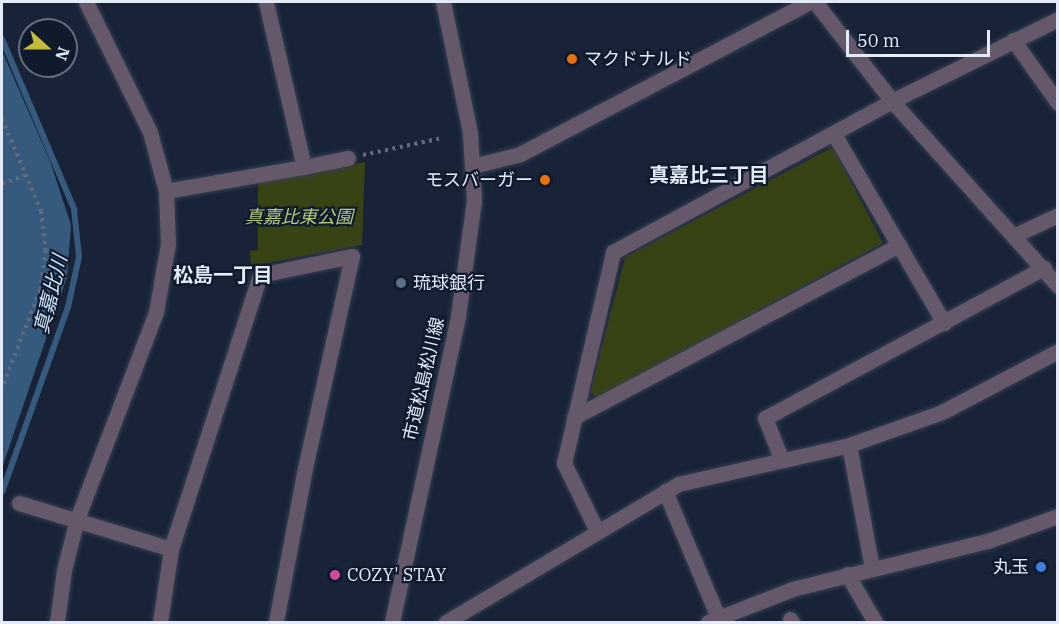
<!DOCTYPE html>
<html>
<head>
<meta charset="utf-8">
<style>
  body { margin:0 }
  #map { position:relative; width:1059px; height:624px; overflow:hidden; background:#182337; font-family:"IBM Plex Serif","Noto Sans JP",serif }
  div>[style] { position:absolute }
  [style*='--x'] { left:calc(var(--x)*1px); top:calc(var(--y)*1px); width:calc(var(--w)*1px); rotate:calc(var(--a)*1deg) }
  .green>* { inset:0; background:#384314 }
  .water>* { inset:0; background:#365a7d }
  .stream>* { height:6px; margin:-3px; padding:0 3px; transform-origin:3px; border-radius:3px; background:#365a7d }
  .path>* { height:4px; margin-top:-2px; transform-origin:0; background:repeating-linear-gradient(90deg,#616b7d 0 3px,transparent 0 7.5px) }
  .roads { filter:drop-shadow(0 0 2px #343f52) drop-shadow(0 0 2px #343f52) }
  .minor>* { height:15px; margin:-7.5px; padding:0 7.5px; transform-origin:7.5px; border-radius:7.5px; background:#65586a }
  .dots>* { width:16px; height:16px; translate:-50% -50%; box-sizing:border-box; border:3px solid #0f1a2c; border-radius:50% }
  span { translate:-50% -50%; white-space:nowrap; text-align:center; line-height:1.15; -webkit-text-stroke:4.5px #0f1a2c; paint-order:stroke }
  .poi-label { font-size:18px; color:#e3ebf8 }
  .left { translate:0 -50%; text-align:left }
  .right { translate:-100% -50%; text-align:right }
  .park-label { font-size:18px; color:#b4c97e; font-style:italic }
  .street-label { font-size:18px; color:#e3ebf8 }
  .neighbourhood-label { font-size:20px; color:#e3ebf8; font-weight:700 }
  .water-label { font-size:20px; color:#cfe6fe; font-style:italic }
  .frame { position:absolute; inset:0; border:3px solid #e3ebf8; pointer-events:none }
  .north { position:absolute; left:18px; top:18px; width:60px; height:60px; box-sizing:border-box; background:#0f1a2c; border:2px solid #646e7e; border-radius:50%; rotate:111deg; font-size:16px; font-weight:700; line-height:24px; text-align:center; color:#e3ebf8 }
  .north::after { content:''; display:block; margin:auto; width:21px; height:27px; background:#c6bc3c; clip-path:polygon(50% 0,100% 100%,50% 72%,0 100%) }
  .scale { position:absolute; left:846px; top:30px; width:144px; height:27px; box-sizing:border-box; border:3px solid #e3ebf8; border-top:0; padding-left:8px; font-size:18px; line-height:21px; white-space:nowrap; color:#e3ebf8; -webkit-text-stroke:4px #0f1a2c; paint-order:stroke }
</style>
</head>
<body>
<div id="map">
  <div class="green">
    <div style="clip-path:polygon(833px 147px,883px 243px,598px 398px,590px 392px,625px 257px)"></div>
    <div style="clip-path:polygon(365px 162px,362px 245px,251px 266px,250px 251px,258px 250px,258px 183px)"></div>
  </div>
  <div class="water">
    <div style="clip-path:polygon(2px 51px,50px 161px,71px 225px,67px 277px,2px 468px)"></div>
  </div>
  <div class="stream">
    <div style="--x:2;--y:39;--w:185;--a:67"></div>
    <div style="--x:74;--y:209;--w:48;--a:84.1"></div>
    <div style="--x:79;--y:257;--w:51;--a:102.4"></div>
    <div style="--x:68;--y:307;--w:196;--a:109.6"></div>
  </div>
  <div class="path">
    <div style="--x:2;--y:119;--w:100;--a:67"></div>
    <div style="--x:41;--y:211;--w:39;--a:83"></div>
    <div style="--x:46;--y:250;--w:40;--a:98.5"></div>
    <div style="--x:40;--y:290;--w:105;--a:111.2"></div>
    <div style="--x:363;--y:155;--w:81;--a:-12.1"></div>
    <div style="--x:2;--y:184;--w:25;--a:-21"></div>
  </div>
  <div class="roads">
    <div class="minor">
      <div style="--x:815;--y:2;--w:125;--a:52.1"></div>
      <div style="--x:892;--y:101;--w:249;--a:48.1"></div>
      <div style="--x:1013;--y:40;--w:77;--a:54.5"></div>
      <div style="--x:834;--y:134;--w:219;--a:59.8"></div>
      <div style="--x:473;--y:166;--w:49;--a:-14.3"></div>
      <div style="--x:520;--y:154;--w:327;--a:-27.7"></div>
      <div style="--x:304;--y:167;--w:45;--a:-11.6"></div>
      <div style="--x:166;--y:191;--w:140;--a:-9.9"></div>
      <div style="--x:304;--y:167;--w:169;--a:-103"></div>
      <div style="--x:1015;--y:235;--w:47;--a:-24.9"></div>
      <div style="--x:574;--y:417;--w:368;--a:-27.9"></div>
      <div style="--x:849;--y:445;--w:125;--a:79.4"></div>
      <div style="--x:781;--y:458;--w:43;--a:-111.8"></div>
      <div style="--x:765;--y:418;--w:317;--a:-28.3"></div>
      <div style="--x:665;--y:491;--w:142;--a:67.2"></div>
      <div style="--x:19;--y:503;--w:159;--a:16.8"></div>
      <div style="--x:597;--y:531;--w:76;--a:-115.9"></div>
      <div style="--x:564;--y:463;--w:217;--a:-76.9"></div>
      <div style="--x:613;--y:252;--w:317;--a:-28.4"></div>
      <div style="--x:892;--y:101;--w:185;--a:-26.3"></div>
      <div style="--x:847;--y:574;--w:56;--a:59.7"></div>
      <div style="--x:790;--y:619;--w:4;--a:56"></div>
      <div style="--x:57;--y:622;--w:52;--a:-82.3"></div>
      <div style="--x:64;--y:570;--w:53;--a:-75.7"></div>
      <div style="--x:77;--y:519;--w:222;--a:-69.1"></div>
      <div style="--x:156;--y:312;--w:69;--a:-80"></div>
      <div style="--x:168;--y:244;--w:53;--a:-92.2"></div>
      <div style="--x:166;--y:191;--w:61;--a:-105.2"></div>
      <div style="--x:150;--y:132;--w:145;--a:-116.2"></div>
      <div style="--x:160;--y:622;--w:74;--a:-81.4"></div>
      <div style="--x:171;--y:549;--w:288;--a:-72"></div>
      <div style="--x:260;--y:275;--w:94;--a:-11.7"></div>
      <div style="--x:352;--y:256;--w:217;--a:102.5"></div>
      <div style="--x:305;--y:468;--w:157;--a:100.7"></div>
      <div style="--x:392;--y:622;--w:313;--a:-77.8"></div>
      <div style="--x:458;--y:316;--w:116;--a:-82.1"></div>
      <div style="--x:474;--y:201;--w:68;--a:-93.4"></div>
      <div style="--x:470;--y:133;--w:134;--a:-101.6"></div>
      <div style="--x:446;--y:622;--w:270;--a:-30.7"></div>
      <div style="--x:678;--y:484;--w:175;--a:-12.8"></div>
      <div style="--x:849;--y:445;--w:99;--a:-19.5"></div>
      <div style="--x:942;--y:412;--w:131;--a:-27.7"></div>
      <div style="--x:708;--y:622;--w:90;--a:-21.4"></div>
      <div style="--x:792;--y:589;--w:202;--a:-13.8"></div>
      <div style="--x:988;--y:541;--w:74;--a:-19.7"></div>
    </div>
  </div>
  <div class="dots">
    <div style="left:572px;top:59px;background:#e8710a"></div>
    <div style="left:545px;top:180px;background:#e8710a"></div>
    <div style="left:401px;top:283px;background:#5c6f8a"></div>
    <div style="left:1041px;top:567px;background:#3f7fe0"></div>
    <div style="left:335px;top:575px;background:#d1479c"></div>
  </div>
  <div class="poi-label">
    <span class="left" style="left:584px;top:59px">マクドナルド</span>
    <span class="right" style="left:533px;top:180px">モスバーガー</span>
    <span class="left" style="left:413px;top:283px">琉球銀行</span>
    <span class="right" style="left:1029px;top:567px">丸玉</span>
    <span class="left" style="left:347px;top:575px">COZY' STAY</span>
  </div>
  <div class="park-label">
    <span style="left:299px;top:217px">真嘉比東公園</span>
  </div>
  <div class="street-label">
    <span style="left:424px;top:379px;rotate:-77deg">市道松島松川線</span>
  </div>
  <div class="neighbourhood-label">
    <span style="left:709px;top:174px">真嘉比三丁目</span>
    <span style="left:223px;top:274px">松島一丁目</span>
  </div>
  <div class="water-label">
    <span style="left:50px;top:294px;rotate:-76deg">真嘉比川</span>
  </div>
  <div class="frame"></div>
  <div class="north">N</div>
  <div class="scale">50 m</div>
</div>
</body>
</html>
